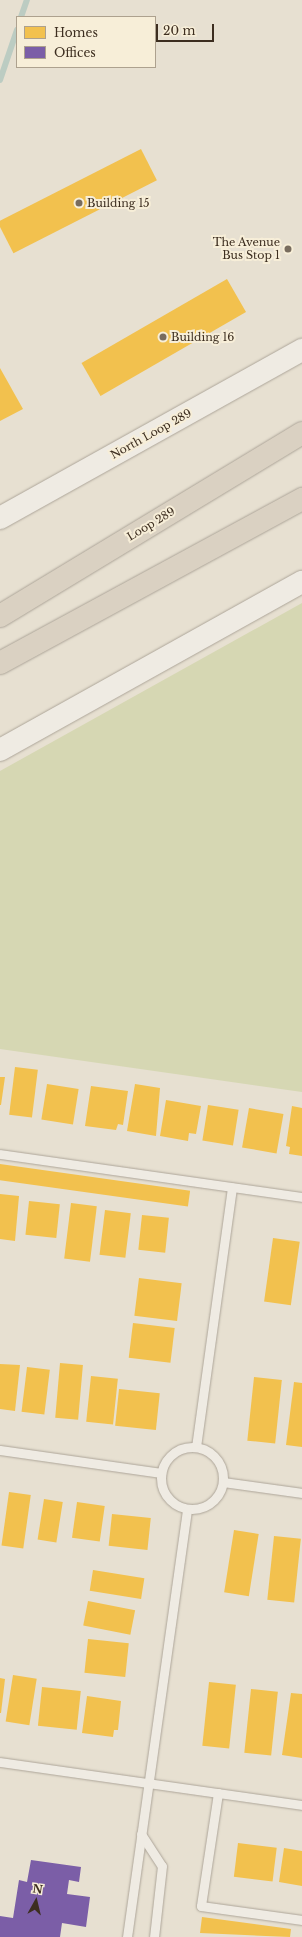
<!DOCTYPE html>
<html>
<head>
<meta charset="utf-8">
<style>
  body { margin:0 }
  #map { position:relative; width:302px; height:1937px; overflow:hidden; background:#e7e0d1; font-family:"Libre Baskerville",serif }
  div>[style] { position:absolute }
  [style*='--x'] { left:calc(var(--x)*1px); top:calc(var(--y)*1px); width:calc(var(--w)*1px); rotate:calc(var(--a)*1deg) }
  .green>* { inset:0; background:#d6d7b3 }
  .homes>* { inset:0; background:#f2c14e; transform-origin:0 0 }
  .offices>* { inset:0; background:#7b5ea7 }
  .stream>* { height:6px; margin:-3px; padding:0 3px; transform-origin:3px; border-radius:3px; background:#bcccc2 }
  .roads { filter:drop-shadow(0 0 1px #ada599) drop-shadow(0 0 1px #ada599) }
  .lane>* { height:9px; margin:-4.5px; padding:0 4.5px; transform-origin:4.5px; border-radius:4.5px; background:#efebe3 }
  .lane>.ring { margin:-4.5px; padding:0; box-sizing:content-box; background:none; border:9px solid #efebe3; border-radius:50% }
  .secondary>* { height:22px; margin:-11px; padding:0 11px; transform-origin:11px; border-radius:11px; background:#efebe3 }
  .highway>* { height:22px; margin:-11px; padding:0 11px; transform-origin:11px; border-radius:11px; background:#dad1c2 }
  .dots>* { width:11px; height:11px; translate:-50% -50%; box-sizing:border-box; border:2px solid #f7eed8; border-radius:50% }
  span { translate:-50% -50%; white-space:nowrap; text-align:center; line-height:1.15; -webkit-text-stroke:4px #f7eed8; paint-order:stroke }
  .poi-label { font-size:11px; color:#3d2e20 }
  .left { translate:0 -50%; text-align:left }
  .right { translate:-100% -50%; text-align:right }
  .street-label { font-size:11px; color:#3d2e20 }
  .legend { position:absolute; left:16px; top:16px; width:140px; height:52px; box-sizing:border-box; background:#f7eed8; border:1px solid #ada18e; margin:0; padding:5px 7px; list-style:none; font-size:12px; color:#3d2e20 }
  .legend li { display:flex; align-items:center; gap:8px; height:20px }
  .legend b { width:20px; border:1px solid #ada18e }
  .north { position:absolute; left:16px; top:1881px; width:40px; height:40px; -webkit-text-stroke:3px #f7eed8; paint-order:stroke; rotate:8deg; font-size:11px; font-weight:700; line-height:16px; text-align:center; color:#3d2e20 }
  .north::after { content:''; display:block; margin:auto; width:14px; height:18px; background:#3d2e20; clip-path:polygon(50% 0,100% 100%,50% 72%,0 100%) }
  .scale { position:absolute; left:156px; top:24px; width:58px; height:18px; box-sizing:border-box; border:2px solid #3d2e20; border-top:0; padding-left:5px; font-size:12px; line-height:14px; white-space:nowrap; color:#3d2e20; -webkit-text-stroke:3px #f7eed8; paint-order:stroke }
</style>
</head>
<body>
<div id="map">
  <div class="green">
    <div style="clip-path:polygon(302px 603px,302px 1092px,0 1049px,0 771px)"></div>
  </div>
  <div class="homes">
    <div style="left:141px;top:149px;width:35px;height:161px;rotate:63deg"></div>
    <div style="left:227px;top:279px;width:38px;height:168px;rotate:60deg"></div>
    <div style="clip-path:polygon(0 368px,23px 409px,0 421px)"></div>
    <div style="left:15px;top:1067px;width:23px;height:48px;rotate:7deg"></div>
    <div style="clip-path:polygon(0 1077px,5px 1077px,1px 1105px,0 1105px)"></div>
    <div style="left:47px;top:1084px;width:32px;height:36px;rotate:9deg"></div>
    <div style="clip-path:polygon(135px 1084px,160px 1088px,156px 1136px,127px 1131px)"></div>
    <div style="clip-path:polygon(91px 1086px,128px 1091px,123px 1125px,118px 1124px,116px 1130px,85px 1126px)"></div>
    <div style="clip-path:polygon(166px 1100px,201px 1106px,196px 1134px,189px 1133px,188px 1141px,160px 1136px)"></div>
    <div style="left:208px;top:1105px;width:31px;height:36px;rotate:9deg"></div>
    <div style="clip-path:polygon(292px 1106px,302px 1108px,302px 1156px,289px 1154px,290px 1147px,286px 1146px)"></div>
    <div style="left:249px;top:1108px;width:35px;height:40px;rotate:10deg"></div>
    <div style="left:0;top:1164px;width:192px;height:16px;rotate:8deg"></div>
    <div style="clip-path:polygon(0 1194px,19px 1196px,15px 1241px,0 1239px)"></div>
    <div style="left:29px;top:1201px;width:31px;height:34px;rotate:6deg"></div>
    <div style="left:71px;top:1203px;width:26px;height:56px;rotate:7deg"></div>
    <div style="left:105px;top:1210px;width:26px;height:45px;rotate:7deg"></div>
    <div style="left:142px;top:1215px;width:27px;height:35px;rotate:6deg"></div>
    <div style="left:273px;top:1238px;width:27px;height:64px;rotate:8deg"></div>
    <div style="left:139px;top:1278px;width:43px;height:38px;rotate:7deg"></div>
    <div style="left:133px;top:1323px;width:42px;height:35px;rotate:7deg"></div>
    <div style="left:60px;top:1363px;width:23px;height:55px;rotate:5deg"></div>
    <div style="clip-path:polygon(0 1364px,20px 1365px,15px 1411px,0 1409px)"></div>
    <div style="left:27px;top:1367px;width:23px;height:45px;rotate:7deg"></div>
    <div style="left:91px;top:1376px;width:27px;height:46px;rotate:6deg"></div>
    <div style="left:254px;top:1377px;width:28px;height:64px;rotate:6deg"></div>
    <div style="clip-path:polygon(294px 1382px,302px 1383px,302px 1447px,286px 1445px)"></div>
    <div style="left:119px;top:1389px;width:41px;height:37px;rotate:6deg"></div>
    <div style="left:9px;top:1492px;width:22px;height:54px;rotate:8deg"></div>
    <div style="left:44px;top:1499px;width:19px;height:41px;rotate:9deg"></div>
    <div style="left:77px;top:1502px;width:28px;height:36px;rotate:8deg"></div>
    <div style="left:112px;top:1514px;width:39px;height:32px;rotate:6deg"></div>
    <div style="left:234px;top:1530px;width:25px;height:63px;rotate:9deg"></div>
    <div style="left:274px;top:1536px;width:27px;height:64px;rotate:6deg"></div>
    <div style="left:93px;top:1570px;width:52px;height:21px;rotate:9deg"></div>
    <div style="left:88px;top:1601px;width:48px;height:25px;rotate:11deg"></div>
    <div style="left:88px;top:1639px;width:41px;height:34px;rotate:6deg"></div>
    <div style="left:13px;top:1675px;width:24px;height:47px;rotate:9deg"></div>
    <div style="clip-path:polygon(0 1678px,5px 1679px,1px 1713px,0 1713px)"></div>
    <div style="left:209px;top:1682px;width:27px;height:64px;rotate:6deg"></div>
    <div style="left:42px;top:1687px;width:39px;height:39px;rotate:6deg"></div>
    <div style="left:251px;top:1689px;width:27px;height:64px;rotate:6deg"></div>
    <div style="clip-path:polygon(291px 1693px,302px 1694px,302px 1758px,282px 1755px)"></div>
    <div style="clip-path:polygon(87px 1696px,121px 1701px,118px 1730px,114px 1730px,113px 1737px,82px 1733px)"></div>
    <div style="left:238px;top:1843px;width:39px;height:34px;rotate:7deg"></div>
    <div style="clip-path:polygon(284px 1848px,302px 1851px,302px 1886px,279px 1882px)"></div>
    <div style="clip-path:polygon(202px 1917px,291px 1929px,290px 1937px,200px 1933px)"></div>
  </div>
  <div class="offices">
    <div style="clip-path:polygon(31px 1860px,81px 1867px,79px 1882px,69px 1880px,67px 1894px,90px 1897px,86px 1927px,62px 1923px,60px 1937px,0 1937px,0 1916px,13px 1918px,19px 1880px,27px 1882px)"></div>
  </div>
  <div class="stream">
    <div style="--x:21;--y:17;--w:18;--a:-71"></div>
    <div style="--x:0;--y:80;--w:53;--a:-71.2"></div>
  </div>
  <div class="roads">
    <div class="lane">
      <div style="--x:0;--y:1154;--w:305;--a:8.1"></div>
      <div class="ring" style="left:161px;top:1447px;width:53px;height:53px"></div>
      <div style="--x:196;--y:1447;--w:262;--a:-82.1"></div>
      <div style="--x:0;--y:1450;--w:163;--a:8.1"></div>
      <div style="--x:223;--y:1482;--w:80;--a:7.9"></div>
      <div style="--x:0;--y:1762;--w:305;--a:8.1"></div>
      <div style="--x:218;--y:1793;--w:114;--a:98.6"></div>
      <div style="--x:201;--y:1906;--w:102;--a:7.9"></div>
      <div style="--x:141;--y:1834;--w:38;--a:57"></div>
      <div style="--x:162;--y:1866;--w:71;--a:96.4"></div>
      <div style="--x:127;--y:1937;--w:432;--a:-82"></div>
    </div>
    <div class="secondary">
      <div style="--x:0;--y:518;--w:346;--a:-29.1"></div>
      <div style="--x:0;--y:750;--w:346;--a:-29.1"></div>
    </div>
    <div class="highway">
      <div style="--x:0;--y:616;--w:353;--a:-31.2"></div>
      <div style="--x:0;--y:663;--w:344;--a:-28.5"></div>
    </div>
  </div>
  <div class="dots">
    <div style="left:79px;top:203px;background:#786c5e"></div>
    <div style="left:288px;top:249px;background:#786c5e"></div>
    <div style="left:163px;top:337px;background:#786c5e"></div>
  </div>
  <div class="poi-label">
    <span class="left" style="left:87px;top:203px">Building 15</span>
    <span class="right" style="left:280px;top:249px">The Avenue<br>Bus Stop 1</span>
    <span class="left" style="left:171px;top:337px">Building 16</span>
  </div>
  <div class="street-label">
    <span style="left:151px;top:434px;rotate:-29deg">North Loop 289</span>
    <span style="left:151px;top:524px;rotate:-31deg">Loop 289</span>
  </div>
  <ul class="legend">
  <li><b style="height:11px;background:#f2c14e"></b>Homes</li>
  <li><b style="height:11px;background:#7b5ea7"></b>Offices</li>
  </ul>
  <div class="north">N</div>
  <div class="scale">20 m</div>
</div>
</body>
</html>
